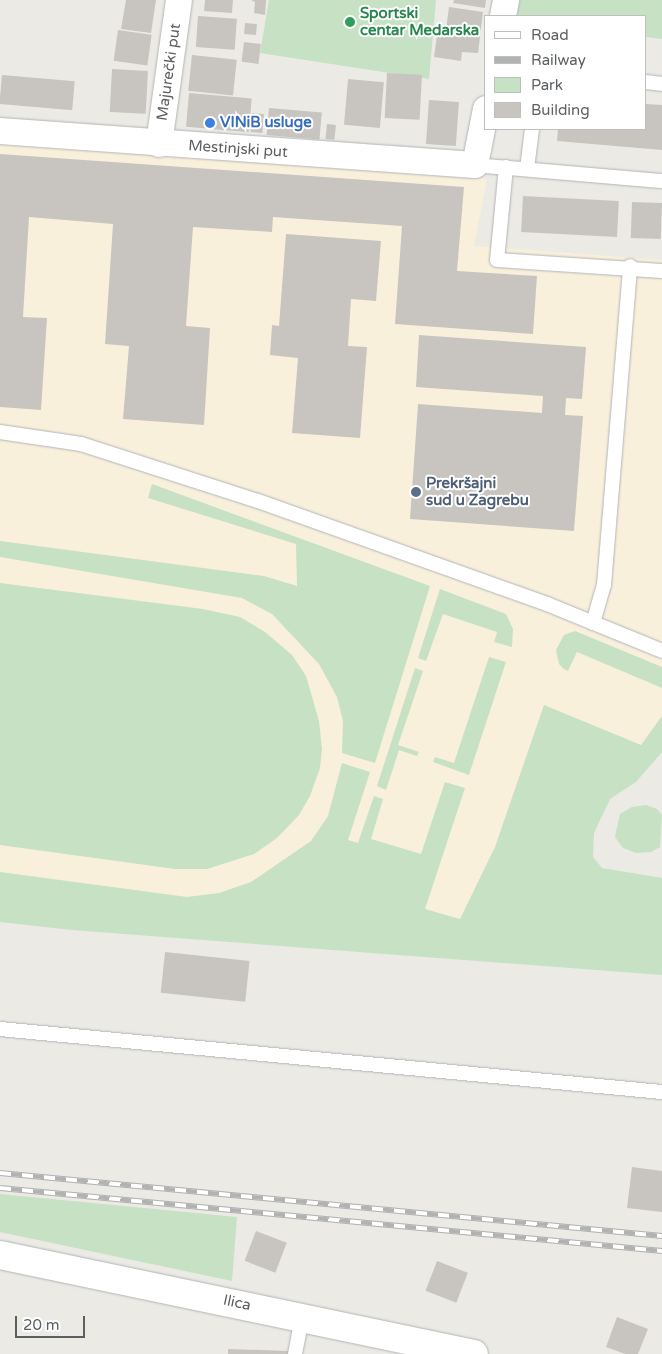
<!DOCTYPE html>
<html>
<head>
<meta charset="utf-8">
<style>
  body { margin:0 }
  #map { position:relative; width:662px; height:1354px; overflow:hidden; background:#eceae4; font-family:"Varela Round",sans-serif }
  div>[style] { position:absolute }
  [style*='--x'] { left:calc(var(--x)*1px); top:calc(var(--y)*1px); width:calc(var(--w)*1px); rotate:calc(var(--a)*1deg) }
  .commercial>* { inset:0; background:#f9f0dc }
  .green>* { inset:0; background:#c6e1c3 }
  .building>* { inset:0; background:#c8c5c0; transform-origin:0 0 }
  .roads { filter:drop-shadow(0 0 1px #b1b4b7) drop-shadow(0 0 1px #b1b4b7) }
  .service>* { height:14px; margin:-7px; padding:0 7px; transform-origin:7px; border-radius:7px; background:#fff }
  .minor>* { height:26px; margin:-13px; padding:0 13px; transform-origin:13px; border-radius:13px; background:#fff }
  .secondary>* { height:28px; margin:-14px; padding:0 14px; transform-origin:14px; border-radius:14px; background:#fff }
  .rail>* { height:5.5px; margin-top:-2.75px; transform-origin:0; background:repeating-linear-gradient(90deg,#fff 0 11px,#b1b2b2 0 22px); box-sizing:border-box; border-block:1px solid #b1b2b2 }
  .dots>* { width:14px; height:14px; translate:-50% -50%; box-sizing:border-box; border:2px solid #fff; border-radius:50% }
  span { translate:-50% -50%; white-space:nowrap; text-align:center; line-height:1.15; -webkit-text-stroke:4px #fff; paint-order:stroke }
  .leisure-label { font-size:15px; color:#27864d; font-weight:700 }
  .left { translate:0 -50%; text-align:left }
  .street-label { font-size:15px; color:#5c5f62 }
  .shop-label { font-size:15px; color:#366cbe; font-weight:700 }
  .service-label { font-size:15px; color:#4e5e75; font-weight:700 }
  .legend { position:absolute; left:484px; top:15px; width:162px; height:115px; box-sizing:border-box; background:#fff; border:1px solid #bebfc0; margin:0; padding:6px 9px; list-style:none; font-size:15px; color:#5c5f62 }
  .legend li { display:flex; align-items:center; gap:10px; height:25px }
  .legend b { width:25px; border:1px solid #bebfc0 }
  .scale { position:absolute; left:15px; top:1316px; width:70px; height:22px; box-sizing:border-box; border:2px solid #5c5f62; border-top:0; padding-left:6px; font-size:15px; line-height:18px; white-space:nowrap; color:#5c5f62; -webkit-text-stroke:4px #fff; paint-order:stroke }
</style>
</head>
<body>
<div id="map">
  <div class="commercial">
    <div style="clip-path:polygon(0 141px,487px 179px,474px 246px,662px 260px,662px 735px,500px 847px,460px 941px,0 886px)"></div>
  </div>
  <div class="green">
    <div style="clip-path:polygon(269px 0,436px 0,429px 79px,260px 53px)"></div>
    <div style="clip-path:polygon(520px 0,662px 0,662px 39px,646px 37px,646px 16px,517px 16px)"></div>
    <div style="clip-path:polygon(152px 484px,430px 586px,375px 763px,342px 753px,343px 721px,337px 697px,319px 664px,272px 614px,242px 598px,0 557px,0 541px,264px 576px,297px 586px,296px 544px,148px 498px)"></div>
    <div style="clip-path:polygon(0 583px,203px 609px,240px 617px,265px 632px,292px 655px,306px 676px,319px 721px,322px 749px,320px 768px,310px 796px,299px 815px,277px 838px,254px 854px,207px 869px,175px 869px,0 845px)"></div>
    <div style="clip-path:polygon(440px 589px,506px 614px,513px 629px,512px 647px,494px 642px,497px 632px,443px 614px,426px 661px,418px 658px)"></div>
    <div style="clip-path:polygon(575px 631px,662px 667px,662px 688px,577px 652px,568px 671px,564px 669px,559px 664px,556px 650px,564px 635px)"></div>
    <div style="clip-path:polygon(489px 657px,506px 662px,469px 775px,433px 762px,435px 757px,454px 763px)"></div>
    <div style="clip-path:polygon(415px 668px,423px 671px,398px 745px,419px 752px,417px 756px,399px 750px,386px 790px,377px 786px)"></div>
    <div style="clip-path:polygon(544px 705px,641px 745px,662px 716px,662px 752px,636px 782px,610px 799px,594px 833px,593px 857px,602px 868px,662px 878px,662px 975px,72px 930px,0 922px,0 872px,187px 897px,219px 893px,251px 882px,311px 841px,328px 816px,342px 763px,370px 772px,348px 840px,358px 843px,374px 796px,383px 799px,371px 839px,421px 854px,445px 782px,465px 788px,425px 909px,460px 919px,495px 847px)"></div>
    <div style="clip-path:polygon(646px 805px,657px 809px,662px 815px,660px 847px,651px 852px,636px 853px,623px 848px,615px 837px,620px 814px,632px 807px)"></div>
    <div style="clip-path:polygon(0 1194px,237px 1217px,232px 1281px,0 1232px)"></div>
  </div>
  <div class="building">
    <div style="clip-path:polygon(126px 0,156px 0,151px 33px,121px 29px)"></div>
    <div style="clip-path:polygon(205px 0,233px 0,232px 13px,204px 11px)"></div>
    <div style="clip-path:polygon(251px 0,266px 0,265px 15px,254px 13px,255px 2px)"></div>
    <div style="clip-path:polygon(454px 0,486px 0,485px 8px,453px 3px)"></div>
    <div style="clip-path:polygon(449px 7px,483px 12px,478px 53px,462px 52px,461px 61px,434px 57px,437px 36px,445px 37px)"></div>
    <div style="left:198px;top:16px;width:39px;height:31px;rotate:4deg"></div>
    <div style="left:245px;top:23px;width:12px;height:11px;rotate:5deg"></div>
    <div style="left:118px;top:30px;width:34px;height:31px;rotate:8deg"></div>
    <div style="left:244px;top:42px;width:17px;height:20px;rotate:7deg"></div>
    <div style="left:192px;top:55px;width:45px;height:36px;rotate:6deg"></div>
    <div style="left:112px;top:69px;width:36px;height:43px;rotate:3deg"></div>
    <div style="left:387px;top:73px;width:35px;height:45px;rotate:3deg"></div>
    <div style="left:2px;top:75px;width:73px;height:29px;rotate:5deg"></div>
    <div style="left:348px;top:79px;width:36px;height:46px;rotate:5deg"></div>
    <div style="left:189px;top:93px;width:63px;height:34px;rotate:5deg"></div>
    <div style="left:429px;top:100px;width:30px;height:44px;rotate:4deg"></div>
    <div style="clip-path:polygon(646px 104px,662px 105px,662px 150px,557px 141px,558px 129px,646px 129px)"></div>
    <div style="left:269px;top:108px;width:53px;height:27px;rotate:5deg"></div>
    <div style="left:252px;top:113px;width:12px;height:19px;rotate:5deg"></div>
    <div style="left:327px;top:124px;width:9px;height:15px;rotate:6deg"></div>
    <div style="clip-path:polygon(0 154px,464px 187px,457px 271px,537px 276px,533px 334px,395px 324px,402px 226px,273px 217px,272px 232px,193px 227px,186px 326px,210px 328px,204px 425px,123px 419px,129px 346px,105px 344px,113px 224px,29px 217px,23px 317px,47px 318px,41px 410px,0 407px)"></div>
    <div style="left:523px;top:196px;width:96px;height:36px;rotate:3deg"></div>
    <div style="left:632px;top:202px;width:30px;height:36px;rotate:2deg"></div>
    <div style="clip-path:polygon(286px 234px,381px 241px,376px 301px,351px 299px,348px 346px,367px 347px,360px 438px,292px 433px,298px 358px,270px 355px,272px 325px,279px 326px)"></div>
    <div style="clip-path:polygon(419px 335px,586px 347px,582px 399px,566px 398px,565px 415px,583px 416px,574px 531px,410px 519px,418px 404px,542px 413px,543px 396px,416px 387px)"></div>
    <div style="left:165px;top:952px;width:85px;height:41px;rotate:6deg"></div>
    <div style="clip-path:polygon(632px 1167px,662px 1171px,662px 1212px,627px 1208px)"></div>
    <div style="left:256px;top:1231px;width:33px;height:32px;rotate:21deg"></div>
    <div style="left:437px;top:1261px;width:33px;height:32px;rotate:21deg"></div>
    <div style="clip-path:polygon(617px 1317px,648px 1329px,638px 1354px,625px 1354px,606px 1347px)"></div>
    <div style="clip-path:polygon(228px 1349px,288px 1351px,288px 1354px,228px 1354px)"></div>
  </div>
  <div class="roads">
    <div class="service">
      <div style="--x:646;--y:82;--w:16;--a:7"></div>
      <div style="--x:475;--y:165;--w:188;--a:4.9"></div>
      <div style="--x:506;--y:167;--w:93;--a:95.5"></div>
      <div style="--x:497;--y:260;--w:165;--a:3.8"></div>
      <div style="--x:527;--y:169;--w:40;--a:-82.9"></div>
      <div style="--x:0;--y:432;--w:82;--a:8.4"></div>
      <div style="--x:81;--y:444;--w:186;--a:17.9"></div>
      <div style="--x:258;--y:501;--w:307;--a:19.6"></div>
      <div style="--x:547;--y:604;--w:124;--a:22.2"></div>
      <div style="--x:593;--y:623;--w:40;--a:-74"></div>
      <div style="--x:604;--y:585;--w:320;--a:-85.3"></div>
      <div style="--x:0;--y:1029;--w:665;--a:5.44"></div>
      <div style="--x:295;--y:1354;--w:38;--a:-79"></div>
    </div>
    <div class="minor">
      <div style="--x:503;--y:16;--w:16;--a:-79"></div>
      <div style="--x:0;--y:131;--w:476;--a:4.1"></div>
      <div style="--x:475;--y:165;--w:57;--a:-78.9"></div>
      <div style="--x:159;--y:144;--w:145;--a:-82.1"></div>
    </div>
    <div class="secondary">
      <div style="--x:0;--y:1255;--w:484;--a:11.8"></div>
    </div>
  </div>
  <div class="rail">
    <div style="--x:0;--y:1173;--w:665;--a:5.44"></div>
    <div style="--x:0;--y:1188;--w:665;--a:5.44"></div>
  </div>
  <div class="dots">
    <div style="left:350px;top:22px;background:#2e9e5b"></div>
    <div style="left:210px;top:123px;background:#3f7fe0"></div>
    <div style="left:416px;top:492px;background:#5c6f8a"></div>
  </div>
  <div class="leisure-label">
    <span class="left" style="left:360px;top:22px">Sportski<br>centar Medarska</span>
  </div>
  <div class="street-label">
    <span style="left:169px;top:72px;rotate:-82deg">Majurečki put</span>
    <span style="left:238px;top:149px;rotate:4deg">Mestinjski put</span>
    <span style="left:237px;top:1303px;rotate:12deg">Ilica</span>
  </div>
  <div class="shop-label">
    <span class="left" style="left:220px;top:123px">VINiB usluge</span>
  </div>
  <div class="service-label">
    <span class="left" style="left:426px;top:492px">Prekršajni<br>sud u Zagrebu</span>
  </div>
  <ul class="legend">
  <li><b style="height:6px;background:#fff"></b>Road</li>
  <li><b style="height:6px;background:#b1b2b2"></b>Railway</li>
  <li><b style="height:14px;background:#c6e1c3"></b>Park</li>
  <li><b style="height:14px;background:#c8c5c0"></b>Building</li>
  </ul>
  <div class="scale">20 m</div>
</div>
</body>
</html>
